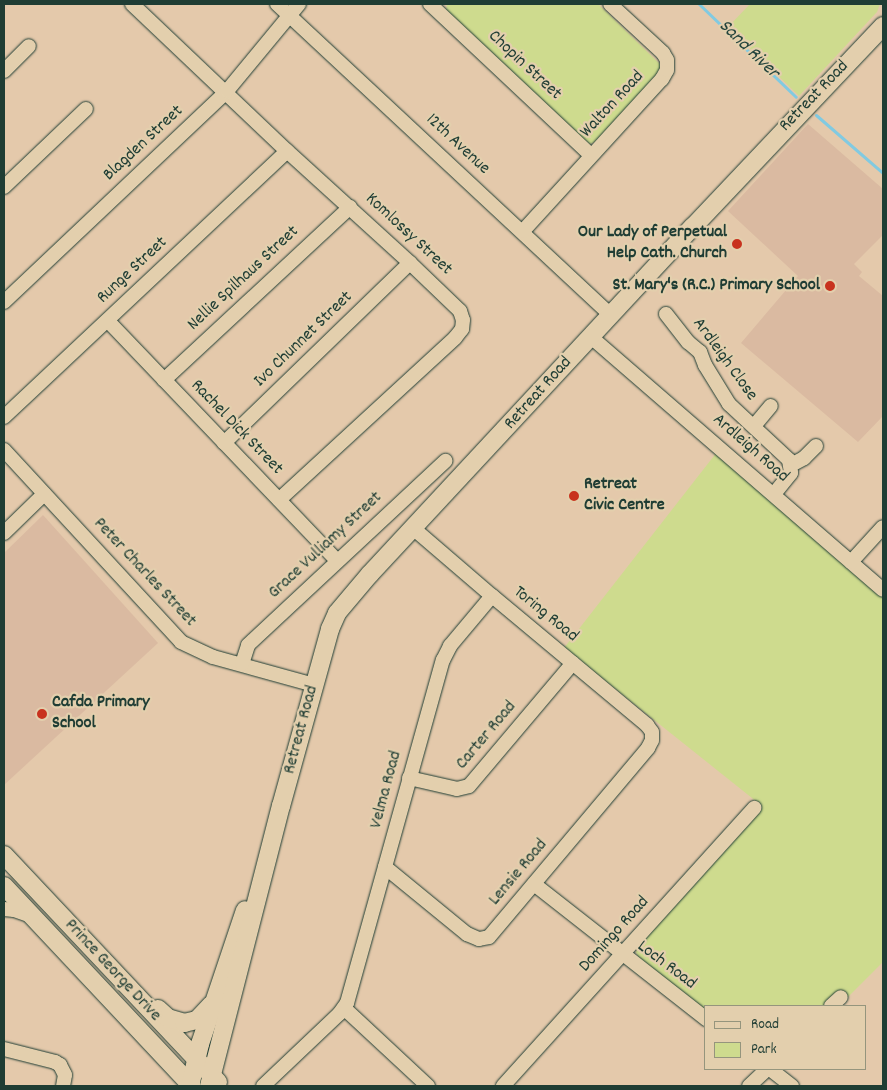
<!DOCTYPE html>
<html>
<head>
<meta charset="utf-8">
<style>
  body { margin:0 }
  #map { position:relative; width:887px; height:1090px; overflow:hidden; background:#e4c9ab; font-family:Dekko,sans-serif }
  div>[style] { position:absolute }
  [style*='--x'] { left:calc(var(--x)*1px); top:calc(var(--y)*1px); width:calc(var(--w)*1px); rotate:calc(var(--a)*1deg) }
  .built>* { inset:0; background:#dabaa1 }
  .green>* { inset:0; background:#cedb8e }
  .stream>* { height:3px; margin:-1.5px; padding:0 1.5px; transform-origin:1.5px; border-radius:1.5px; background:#81cae1 }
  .roads { filter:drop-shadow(0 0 1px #1f3d34) drop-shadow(0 0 1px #1f3d34) }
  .minor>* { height:14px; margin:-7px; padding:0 7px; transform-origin:7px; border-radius:7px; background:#e3cfad }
  .major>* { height:18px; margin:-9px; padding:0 9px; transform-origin:9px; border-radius:9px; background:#e3cfad }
  .dots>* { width:14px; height:14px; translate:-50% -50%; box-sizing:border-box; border:2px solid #e3cfad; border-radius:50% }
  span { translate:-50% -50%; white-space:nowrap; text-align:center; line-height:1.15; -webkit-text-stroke:4.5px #e3cfad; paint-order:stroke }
  .street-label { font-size:18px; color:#1f3d34 }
  .poi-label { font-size:18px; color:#1f3d34; font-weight:700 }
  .right { translate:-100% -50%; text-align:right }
  .left { translate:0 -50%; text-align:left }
  .water-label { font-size:19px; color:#24443d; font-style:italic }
  .frame { position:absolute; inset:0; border:5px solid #1f3d34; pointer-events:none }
  .legend { position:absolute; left:704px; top:1005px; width:162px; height:65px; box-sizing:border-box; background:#e3cfad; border:1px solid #95957d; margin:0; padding:6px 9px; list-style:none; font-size:15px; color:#1f3d34 }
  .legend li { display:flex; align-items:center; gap:10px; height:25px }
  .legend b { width:25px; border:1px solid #95957d }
</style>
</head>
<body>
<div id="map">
  <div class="built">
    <div style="clip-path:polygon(808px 124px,883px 189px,883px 235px,854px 264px,862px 272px,859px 276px,883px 296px,883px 416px,858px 442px,741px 343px,798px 276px,728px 211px)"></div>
    <div style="clip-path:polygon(43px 515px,158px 643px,4px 785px,4px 553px)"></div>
  </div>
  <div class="green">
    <div style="clip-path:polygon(447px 4px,598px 4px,663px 67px,661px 73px,599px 140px,590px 144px,585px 142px,446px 11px)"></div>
    <div style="clip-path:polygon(750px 4px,880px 4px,877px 12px,799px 96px,728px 27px)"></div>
    <div style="clip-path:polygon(717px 452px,883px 596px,883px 962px,846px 999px,839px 992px,824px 1006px,706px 1006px,706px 1013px,639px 959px,636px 952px,639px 942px,762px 806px,564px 648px)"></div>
  </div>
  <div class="stream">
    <div style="--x:699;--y:4;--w:134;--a:43.8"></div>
    <div style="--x:816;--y:115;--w:89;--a:40.9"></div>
  </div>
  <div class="roads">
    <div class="minor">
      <div style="--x:132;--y:4;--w:214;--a:43.5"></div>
      <div style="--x:287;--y:151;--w:166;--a:42.3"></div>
      <div style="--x:410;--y:263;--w:69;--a:43.8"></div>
      <div style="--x:460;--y:311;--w:9;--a:72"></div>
      <div style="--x:463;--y:320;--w:9;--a:96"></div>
      <div style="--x:462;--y:329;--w:11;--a:128"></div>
      <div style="--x:455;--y:338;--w:239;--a:137.4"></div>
      <div style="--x:277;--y:4;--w:456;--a:43"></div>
      <div style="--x:430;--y:4;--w:221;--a:43.2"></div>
      <div style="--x:4;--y:71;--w:35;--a:-45"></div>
      <div style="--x:4;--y:187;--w:113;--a:-43.6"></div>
      <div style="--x:523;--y:231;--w:206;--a:-47.6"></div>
      <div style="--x:662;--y:79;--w:10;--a:-61"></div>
      <div style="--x:667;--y:70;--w:10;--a:-90"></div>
      <div style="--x:667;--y:60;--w:8;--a:-120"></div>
      <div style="--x:663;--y:53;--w:72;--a:-137.2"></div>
      <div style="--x:4;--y:302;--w:307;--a:-43.4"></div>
      <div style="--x:227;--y:91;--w:113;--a:-50.4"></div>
      <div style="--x:666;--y:314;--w:36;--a:52"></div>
      <div style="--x:688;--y:342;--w:16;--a:40"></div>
      <div style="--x:700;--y:352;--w:14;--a:69"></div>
      <div style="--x:705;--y:365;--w:46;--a:58.4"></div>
      <div style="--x:729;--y:404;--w:82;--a:43"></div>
      <div style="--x:789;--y:460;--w:13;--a:81"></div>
      <div style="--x:791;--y:473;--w:27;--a:129"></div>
      <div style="--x:108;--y:321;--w:332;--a:46.3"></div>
      <div style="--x:591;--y:337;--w:386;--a:40.9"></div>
      <div style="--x:164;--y:380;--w:254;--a:-42.9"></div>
      <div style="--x:4;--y:417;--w:388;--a:-43.2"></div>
      <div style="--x:754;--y:426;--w:26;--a:-50"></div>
      <div style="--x:224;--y:443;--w:259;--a:-44.1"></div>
      <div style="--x:4;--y:450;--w:261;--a:47.3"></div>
      <div style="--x:181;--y:642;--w:35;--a:25"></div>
      <div style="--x:213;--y:657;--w:106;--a:15.4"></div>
      <div style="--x:791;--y:465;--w:15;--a:-28"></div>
      <div style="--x:804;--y:458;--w:17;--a:-45"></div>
      <div style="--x:4;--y:533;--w:56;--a:-44.3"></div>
      <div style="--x:851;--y:562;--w:47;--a:-47.6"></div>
      <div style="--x:242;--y:664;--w:20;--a:-72"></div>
      <div style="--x:248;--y:645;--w:270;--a:-43"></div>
      <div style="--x:409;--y:778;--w:49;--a:12.9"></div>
      <div style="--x:457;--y:789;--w:12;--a:-14"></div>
      <div style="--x:469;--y:786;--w:161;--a:-49.8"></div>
      <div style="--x:385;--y:867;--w:106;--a:39.3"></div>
      <div style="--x:467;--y:934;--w:13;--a:23"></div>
      <div style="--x:479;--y:939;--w:10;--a:-11"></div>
      <div style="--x:489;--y:937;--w:247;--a:-49.9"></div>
      <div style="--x:648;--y:748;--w:9;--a:-63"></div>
      <div style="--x:652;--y:740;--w:8;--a:-90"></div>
      <div style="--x:652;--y:732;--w:9;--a:-126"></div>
      <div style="--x:647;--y:725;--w:202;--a:-140.2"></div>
      <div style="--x:492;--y:596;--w:104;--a:-139.3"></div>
      <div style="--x:534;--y:884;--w:219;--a:38.1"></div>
      <div style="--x:4;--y:909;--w:10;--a:6"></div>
      <div style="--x:14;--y:910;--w:18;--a:19"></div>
      <div style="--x:831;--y:1006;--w:13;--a:-42"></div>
      <div style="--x:344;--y:1008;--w:115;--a:42.9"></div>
      <div style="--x:4;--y:1049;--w:53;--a:14.3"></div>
      <div style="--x:55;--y:1062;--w:6;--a:31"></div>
      <div style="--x:60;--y:1065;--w:11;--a:63"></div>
      <div style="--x:65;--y:1075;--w:11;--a:100"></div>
      <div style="--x:770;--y:1069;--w:28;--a:38"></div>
      <div style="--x:263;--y:1086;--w:105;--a:-43.5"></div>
      <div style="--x:339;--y:1014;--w:14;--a:-54"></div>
      <div style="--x:347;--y:1003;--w:356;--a:-74.4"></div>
      <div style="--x:443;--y:660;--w:16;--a:-63"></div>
      <div style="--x:450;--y:646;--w:65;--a:-50"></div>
      <div style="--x:503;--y:1086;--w:375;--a:-47.9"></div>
      <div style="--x:749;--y:1086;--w:25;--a:-43"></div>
    </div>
    <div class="major">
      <div style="--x:4;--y:855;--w:312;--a:46.7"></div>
      <div style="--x:4;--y:886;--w:274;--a:46.8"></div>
      <div style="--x:158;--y:1009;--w:13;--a:42"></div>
      <div style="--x:168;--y:1018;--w:17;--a:17"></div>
      <div style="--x:184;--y:1023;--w:13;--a:-13"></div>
      <div style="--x:197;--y:1020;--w:21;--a:-47"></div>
      <div style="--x:190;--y:1086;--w:43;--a:-76.6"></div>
      <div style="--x:200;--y:1044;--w:141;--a:-71.4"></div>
      <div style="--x:209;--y:1086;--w:289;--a:-75.6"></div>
      <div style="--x:281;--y:806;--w:184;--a:-74.5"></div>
      <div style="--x:330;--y:629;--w:17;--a:-66"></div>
      <div style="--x:337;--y:613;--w:51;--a:-49.8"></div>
      <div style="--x:370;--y:574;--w:474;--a:-47.1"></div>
      <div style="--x:693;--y:227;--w:277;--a:-46.6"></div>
    </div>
  </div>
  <div class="dots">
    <div style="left:737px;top:244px;background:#c8321e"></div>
    <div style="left:830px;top:286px;background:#c8321e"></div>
    <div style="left:574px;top:496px;background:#c8321e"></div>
    <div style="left:42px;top:714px;background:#c8321e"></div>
  </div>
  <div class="street-label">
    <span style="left:524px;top:66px;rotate:43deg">Chopin Street</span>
    <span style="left:815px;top:97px;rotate:-46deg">Retreat Road</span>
    <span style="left:613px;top:105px;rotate:-47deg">Walton Road</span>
    <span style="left:144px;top:144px;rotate:-43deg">Blagden Street</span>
    <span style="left:457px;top:145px;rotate:43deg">12th Avenue</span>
    <span style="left:408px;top:235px;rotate:43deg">Komlossy Street</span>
    <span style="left:133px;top:271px;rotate:-43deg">Runge Street</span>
    <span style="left:244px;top:279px;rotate:-43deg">Nellie Spilhaus Street</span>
    <span style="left:304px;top:340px;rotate:-44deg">Ivo Chunnet Street</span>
    <span style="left:724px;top:360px;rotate:54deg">Ardleigh Close</span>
    <span style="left:539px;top:394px;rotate:-48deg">Retreat Road</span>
    <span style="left:236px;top:428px;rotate:46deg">Rachel Dick Street</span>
    <span style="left:750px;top:449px;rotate:41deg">Ardleigh Road</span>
    <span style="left:326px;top:546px;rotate:-43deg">Grace Vulliamy Street</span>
    <span style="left:144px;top:573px;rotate:47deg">Peter Charles Street</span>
    <span style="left:545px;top:615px;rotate:39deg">Toring Road</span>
    <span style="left:302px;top:730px;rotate:-75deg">Retreat Road</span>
    <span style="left:487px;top:736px;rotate:-50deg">Carter Road</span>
    <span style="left:387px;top:790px;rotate:-75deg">Velma Road</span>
    <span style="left:519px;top:873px;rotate:-50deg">Lensie Road</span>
    <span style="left:615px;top:935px;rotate:-48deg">Domingo Road</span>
    <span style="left:666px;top:966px;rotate:37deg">Loch Road</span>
    <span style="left:112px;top:971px;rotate:47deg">Prince George Drive</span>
  </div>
  <div class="poi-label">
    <span class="right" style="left:727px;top:244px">Our Lady of Perpetual<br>Help Cath. Church</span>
    <span class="right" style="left:820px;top:286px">St. Mary's (R.C.) Primary School</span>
    <span class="left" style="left:584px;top:496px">Retreat<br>Civic Centre</span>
    <span class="left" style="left:52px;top:714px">Cafda Primary<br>School</span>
  </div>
  <div class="water-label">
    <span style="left:748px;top:50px;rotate:44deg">Sand River</span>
  </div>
  <div class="frame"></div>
  <ul class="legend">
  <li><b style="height:6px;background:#e3cfad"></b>Road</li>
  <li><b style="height:14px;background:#cedb8e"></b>Park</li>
  </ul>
</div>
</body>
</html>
